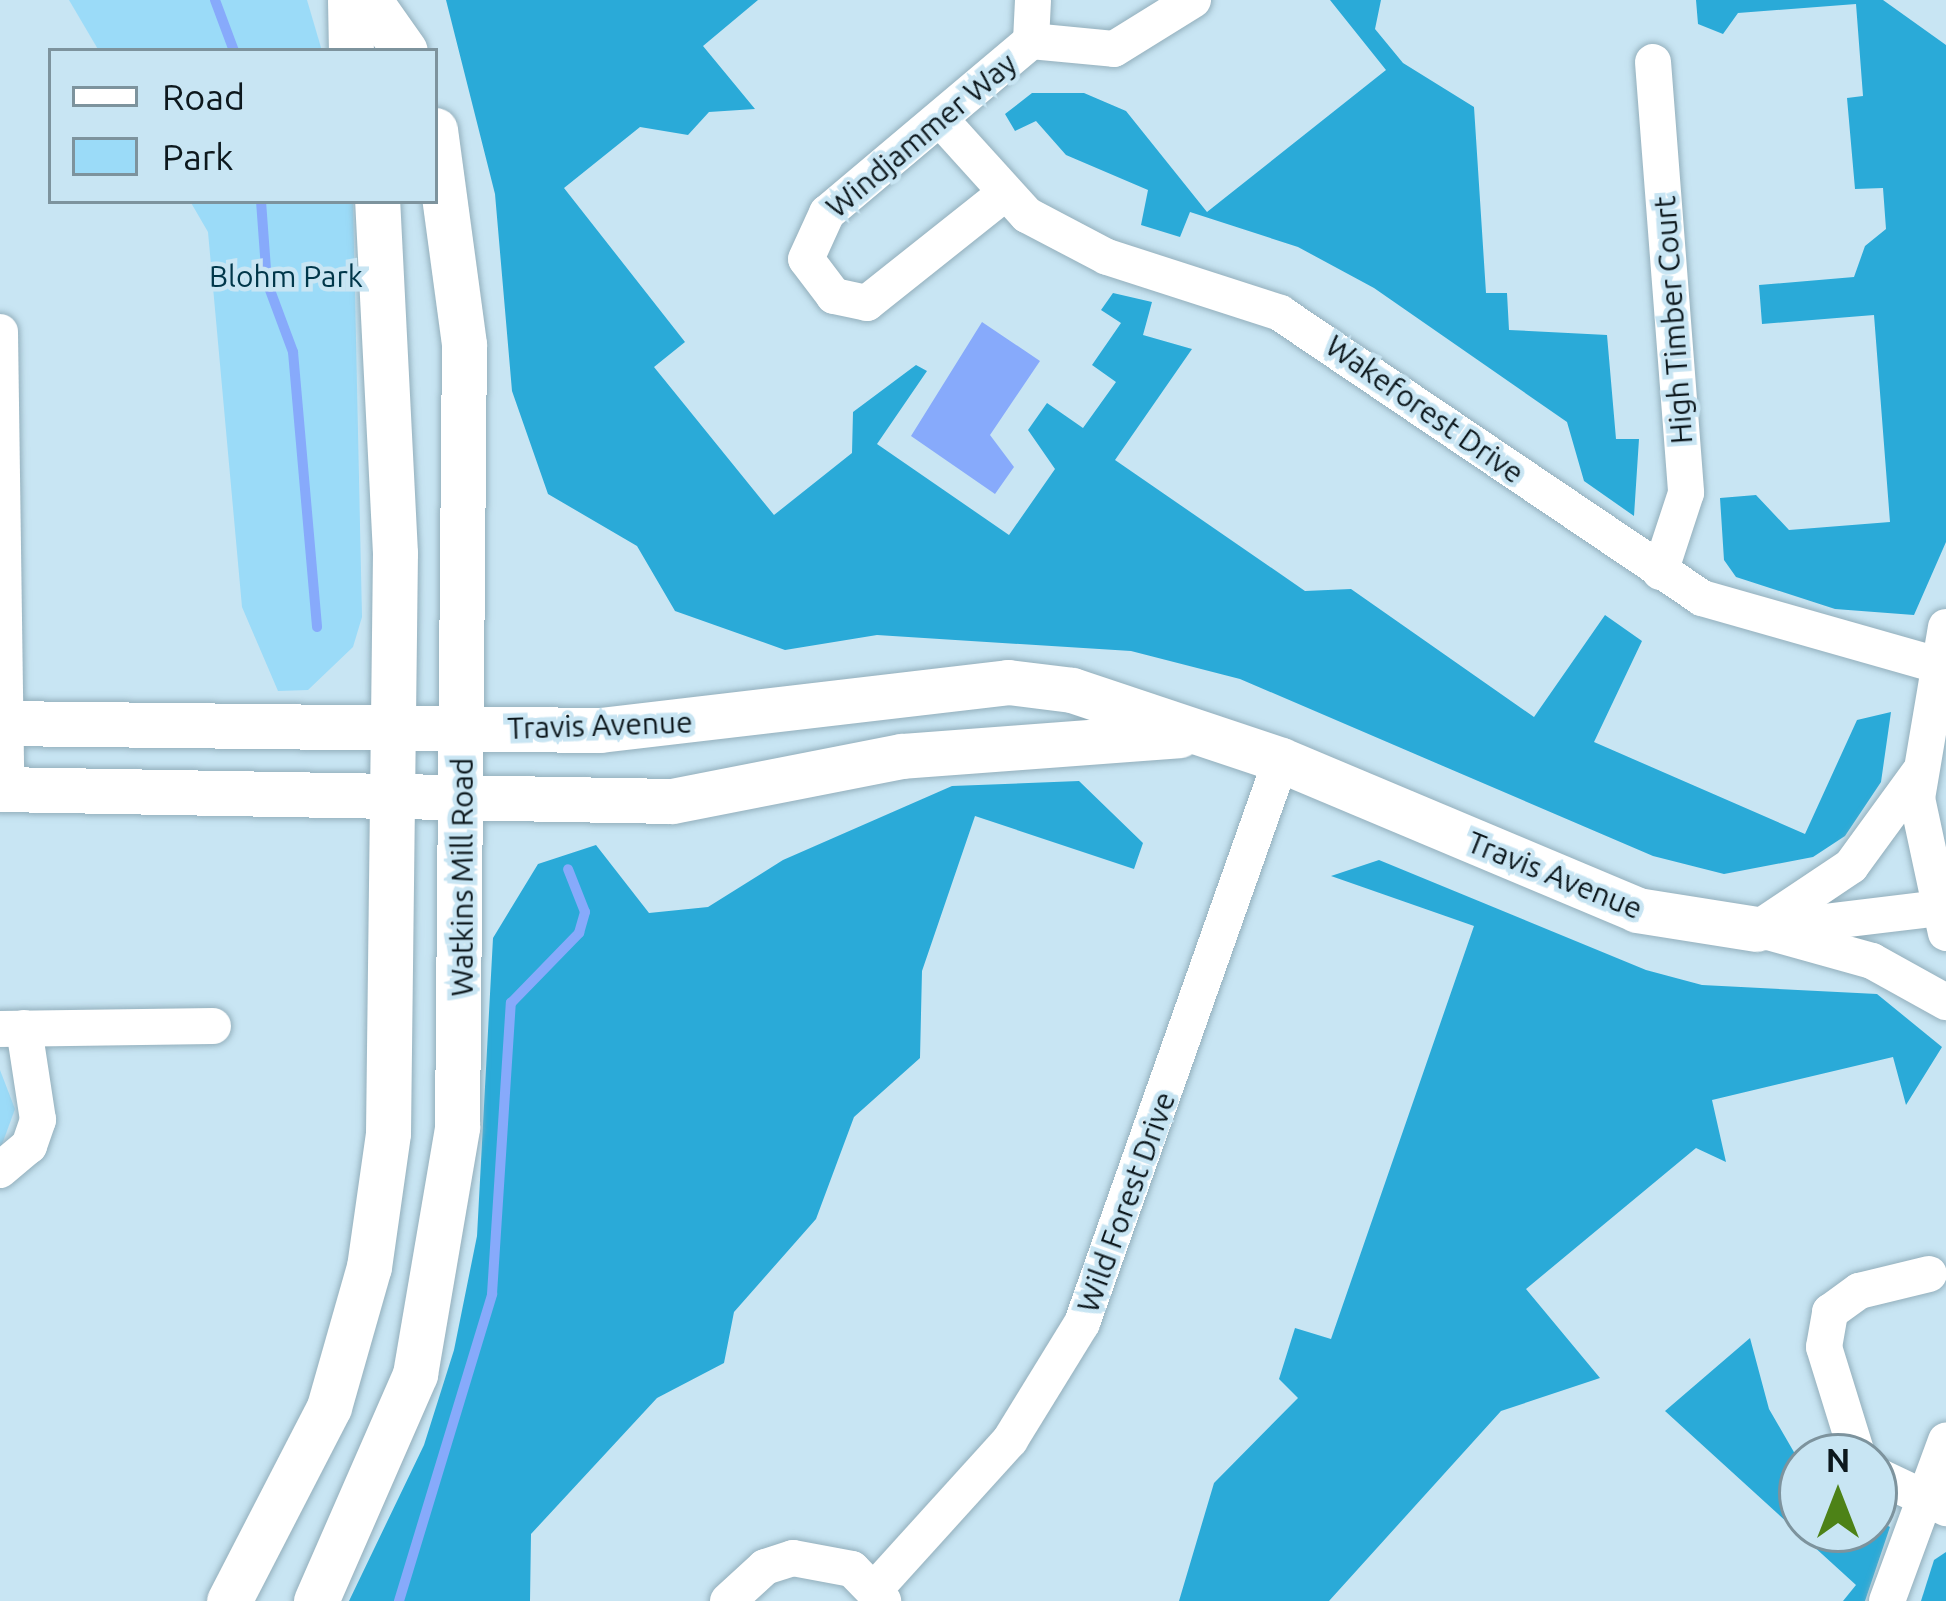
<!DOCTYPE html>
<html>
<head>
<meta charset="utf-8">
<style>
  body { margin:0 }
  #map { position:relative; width:1946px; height:1601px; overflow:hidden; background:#c8e5f3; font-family:Ubuntu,sans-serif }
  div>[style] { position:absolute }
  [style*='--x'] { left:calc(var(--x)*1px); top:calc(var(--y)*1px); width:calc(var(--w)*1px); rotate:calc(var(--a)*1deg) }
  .green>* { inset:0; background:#9bdbf8 }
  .forest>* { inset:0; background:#2aaad8 }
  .water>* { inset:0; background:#87aafb }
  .stream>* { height:10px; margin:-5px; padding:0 5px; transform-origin:5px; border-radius:5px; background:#87aafb }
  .roads { filter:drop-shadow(0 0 3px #93afbc) drop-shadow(0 0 3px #93afbc) }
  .minor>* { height:36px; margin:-18px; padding:0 18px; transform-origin:18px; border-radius:18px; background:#fff }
  .tertiary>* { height:45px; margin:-22.5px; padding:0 22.5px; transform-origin:22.5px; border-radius:22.5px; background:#fff }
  span { translate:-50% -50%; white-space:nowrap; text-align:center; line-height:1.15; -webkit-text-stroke:9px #c8e5f3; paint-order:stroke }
  .street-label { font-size:30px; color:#0d181d }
  .park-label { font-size:30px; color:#00374a }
  .legend { position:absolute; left:48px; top:48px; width:390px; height:156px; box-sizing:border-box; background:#c8e5f3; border:3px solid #7d939d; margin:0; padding:15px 21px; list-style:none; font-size:36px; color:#0d181d }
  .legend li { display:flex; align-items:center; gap:24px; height:60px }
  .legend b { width:60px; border:3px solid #7d939d }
  .north { position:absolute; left:1778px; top:1433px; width:120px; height:120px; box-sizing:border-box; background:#c8e5f3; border:3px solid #7d939d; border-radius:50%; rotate:0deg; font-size:33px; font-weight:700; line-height:48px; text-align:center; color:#0d181d }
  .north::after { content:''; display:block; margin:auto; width:42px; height:54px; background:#4d8217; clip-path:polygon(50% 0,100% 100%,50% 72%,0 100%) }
</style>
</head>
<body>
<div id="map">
  <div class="green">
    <div style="clip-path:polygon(69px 0,307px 0,322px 51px,99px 51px)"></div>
    <div style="clip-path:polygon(190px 201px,353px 201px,362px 617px,353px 647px,308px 690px,278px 691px,242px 607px,208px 232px)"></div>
    <div style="clip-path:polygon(0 1070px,15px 1109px,0 1150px)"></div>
  </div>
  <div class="forest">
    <div style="clip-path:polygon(446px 0,758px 0,703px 46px,755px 109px,709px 112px,688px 135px,640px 127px,564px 188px,685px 342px,654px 367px,774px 515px,852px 453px,853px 412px,916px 365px,927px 371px,877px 444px,1009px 535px,1055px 469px,1028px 430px,1047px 403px,1083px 428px,1116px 382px,1092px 365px,1121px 323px,1101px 310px,1113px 293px,1152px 302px,1143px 335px,1192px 349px,1115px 460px,1305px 591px,1351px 589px,1534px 717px,1605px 615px,1642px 641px,1594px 742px,1805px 834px,1857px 720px,1891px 712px,1881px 782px,1845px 836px,1813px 857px,1724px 874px,1653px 856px,1240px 679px,1131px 651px,877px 635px,785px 650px,675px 611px,637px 546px,548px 494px,512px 391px,495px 194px)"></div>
    <div style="clip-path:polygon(1330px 0,1381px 0,1375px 29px,1403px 63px,1474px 107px,1486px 293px,1507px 293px,1509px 330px,1607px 335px,1616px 439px,1639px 439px,1634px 516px,1584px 481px,1567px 422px,1374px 288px,1298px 247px,1190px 212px,1180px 237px,1141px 225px,1148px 190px,1066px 155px,1036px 121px,1015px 131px,1005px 114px,1032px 93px,1084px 93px,1126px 111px,1207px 212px,1386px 70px)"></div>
    <div style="clip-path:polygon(1696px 0,1883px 0,1946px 45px,1946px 542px,1914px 615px,1835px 609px,1736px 577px,1724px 560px,1720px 498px,1756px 495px,1789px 530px,1890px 522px,1874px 315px,1762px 324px,1759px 285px,1854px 277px,1865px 246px,1886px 229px,1883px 188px,1855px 189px,1847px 98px,1863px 96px,1856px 4px,1738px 13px,1723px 34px,1698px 24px)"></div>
    <div style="clip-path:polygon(1079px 781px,1143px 843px,1134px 869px,975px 816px,922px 971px,920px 1058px,854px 1117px,816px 1219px,734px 1312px,724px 1363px,657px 1398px,531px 1534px,530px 1601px,349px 1601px,424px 1445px,454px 1350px,477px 1236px,493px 938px,538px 864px,596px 845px,649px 913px,708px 907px,783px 860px,952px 786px)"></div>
    <div style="clip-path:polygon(1379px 860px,1646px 970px,1702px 985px,1877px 994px,1942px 1047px,1906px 1105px,1893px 1057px,1712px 1100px,1726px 1162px,1696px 1148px,1526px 1289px,1600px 1378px,1501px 1411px,1329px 1601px,1179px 1601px,1214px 1483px,1298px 1398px,1279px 1379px,1295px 1328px,1331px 1339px,1474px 926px,1331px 876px)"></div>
    <div style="clip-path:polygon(1750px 1338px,1769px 1409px,1802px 1466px,1802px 1529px,1874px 1529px,1874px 1518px,1890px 1527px,1865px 1601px,1843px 1601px,1856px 1585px,1665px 1411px)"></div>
    <div style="clip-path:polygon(1946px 1552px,1946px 1601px,1921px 1601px,1934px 1560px)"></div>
  </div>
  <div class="water">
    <div style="clip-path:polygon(982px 322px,1040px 361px,990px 435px,1014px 467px,995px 494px,911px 436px)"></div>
  </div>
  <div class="stream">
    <div style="--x:215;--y:0;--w:54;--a:69.6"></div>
    <div style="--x:261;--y:201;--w:81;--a:85.8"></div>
    <div style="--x:267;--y:282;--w:75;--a:69.6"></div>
    <div style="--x:293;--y:352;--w:276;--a:85"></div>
    <div style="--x:399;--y:1601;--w:321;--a:-73.1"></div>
    <div style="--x:492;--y:1294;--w:292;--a:-86.3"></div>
    <div style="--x:511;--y:1003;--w:98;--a:-45.8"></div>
    <div style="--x:579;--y:933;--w:22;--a:-74"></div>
    <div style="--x:585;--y:912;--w:46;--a:-111.6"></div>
  </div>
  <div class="roads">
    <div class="minor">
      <div style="--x:1031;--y:41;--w:83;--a:5.5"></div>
      <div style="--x:1114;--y:49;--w:93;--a:-31.8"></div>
      <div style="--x:1653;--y:62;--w:432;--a:85.6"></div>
      <div style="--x:1686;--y:493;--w:83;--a:108.2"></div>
      <div style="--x:940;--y:119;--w:130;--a:47.8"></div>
      <div style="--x:1027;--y:215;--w:90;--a:27.7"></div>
      <div style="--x:1107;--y:257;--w:182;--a:17.9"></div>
      <div style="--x:1280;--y:313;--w:509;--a:34.03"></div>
      <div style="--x:1702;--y:598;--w:240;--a:15.9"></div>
      <div style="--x:1004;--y:194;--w:175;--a:141.5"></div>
      <div style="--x:867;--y:303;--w:34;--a:-168"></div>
      <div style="--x:834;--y:296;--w:46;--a:-127.1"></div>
      <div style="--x:806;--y:259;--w:51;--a:-65.5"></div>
      <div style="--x:827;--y:213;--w:267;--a:-40.1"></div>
      <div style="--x:1031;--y:41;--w:41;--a:-87.2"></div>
      <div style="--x:0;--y:332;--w:457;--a:89.2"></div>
      <div style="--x:1946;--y:627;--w:173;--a:99.6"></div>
      <div style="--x:1917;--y:798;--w:138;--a:77.9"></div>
      <div style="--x:1791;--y:926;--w:149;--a:-6.9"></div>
      <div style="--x:1757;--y:929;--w:113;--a:-33.8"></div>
      <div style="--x:1851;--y:866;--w:114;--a:-53.9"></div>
      <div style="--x:1757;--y:929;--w:119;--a:15.5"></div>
      <div style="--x:1872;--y:961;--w:85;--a:29"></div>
      <div style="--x:0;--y:1029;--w:213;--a:-0.8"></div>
      <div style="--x:0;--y:1170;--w:38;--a:-40"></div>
      <div style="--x:29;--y:1146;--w:28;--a:-71"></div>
      <div style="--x:38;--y:1120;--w:93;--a:-98.7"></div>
      <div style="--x:1858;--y:1457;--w:115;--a:-107.2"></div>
      <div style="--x:1824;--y:1347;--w:36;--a:-80"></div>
      <div style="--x:1830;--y:1312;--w:36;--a:-36"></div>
      <div style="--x:1859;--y:1291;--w:72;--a:-13.7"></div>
      <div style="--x:1874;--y:1474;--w:80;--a:25.3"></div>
      <div style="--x:875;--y:1589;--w:201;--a:-47.8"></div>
      <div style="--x:1010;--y:1440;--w:137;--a:-58.4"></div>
      <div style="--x:1082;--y:1323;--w:597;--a:-70.53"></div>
      <div style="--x:728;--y:1601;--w:50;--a:-42.6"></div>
      <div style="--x:765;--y:1567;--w:29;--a:-18"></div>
      <div style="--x:793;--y:1558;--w:60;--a:10.6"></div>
      <div style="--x:852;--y:1569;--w:45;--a:45.9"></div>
      <div style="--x:1887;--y:1601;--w:171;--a:-69.8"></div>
    </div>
    <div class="tertiary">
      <div style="--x:350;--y:0;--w:51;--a:88.9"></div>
      <div style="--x:369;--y:0;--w:62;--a:54.8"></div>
      <div style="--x:0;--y:723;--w:600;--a:0.67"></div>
      <div style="--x:600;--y:730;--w:411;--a:-6.7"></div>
      <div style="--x:1008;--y:682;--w:64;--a:7.1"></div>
      <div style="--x:1072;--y:690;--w:220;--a:18.5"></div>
      <div style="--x:1281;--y:760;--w:386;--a:22.8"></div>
      <div style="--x:1637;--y:910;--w:121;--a:9"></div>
      <div style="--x:0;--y:789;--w:672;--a:1.02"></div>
      <div style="--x:672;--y:801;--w:234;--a:-11.1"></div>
      <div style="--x:902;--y:756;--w:278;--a:-4.3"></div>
      <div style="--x:229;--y:1601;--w:218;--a:-62.7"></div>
      <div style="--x:329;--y:1407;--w:146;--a:-74.1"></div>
      <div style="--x:369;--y:1267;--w:135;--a:-81.9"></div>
      <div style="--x:388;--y:1133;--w:580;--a:-89.31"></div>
      <div style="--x:395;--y:553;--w:352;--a:-92.9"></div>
      <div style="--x:316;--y:1601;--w:248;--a:-66.4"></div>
      <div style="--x:415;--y:1374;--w:251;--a:-80.3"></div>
      <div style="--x:457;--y:1127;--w:783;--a:-89.49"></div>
      <div style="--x:464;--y:344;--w:216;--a:-97.7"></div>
    </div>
  </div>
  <div class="street-label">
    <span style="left:921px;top:135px;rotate:-40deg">Windjammer Way</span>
    <span style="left:1673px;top:320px;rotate:-94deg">High Timber Court</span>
    <span style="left:1425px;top:409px;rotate:35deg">Wakeforest Drive</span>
    <span style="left:600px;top:725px;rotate:-2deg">Travis Avenue</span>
    <span style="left:1555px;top:875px;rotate:22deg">Travis Avenue</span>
    <span style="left:462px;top:877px;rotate:-90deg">Watkins Mill Road</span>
    <span style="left:1126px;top:1202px;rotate:-70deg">Wild Forest Drive</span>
  </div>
  <div class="park-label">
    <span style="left:286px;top:276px">Blohm Park</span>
  </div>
  <ul class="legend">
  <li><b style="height:15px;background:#fff"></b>Road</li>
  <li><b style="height:33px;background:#9bdbf8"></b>Park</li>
  </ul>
  <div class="north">N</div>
</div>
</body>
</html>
